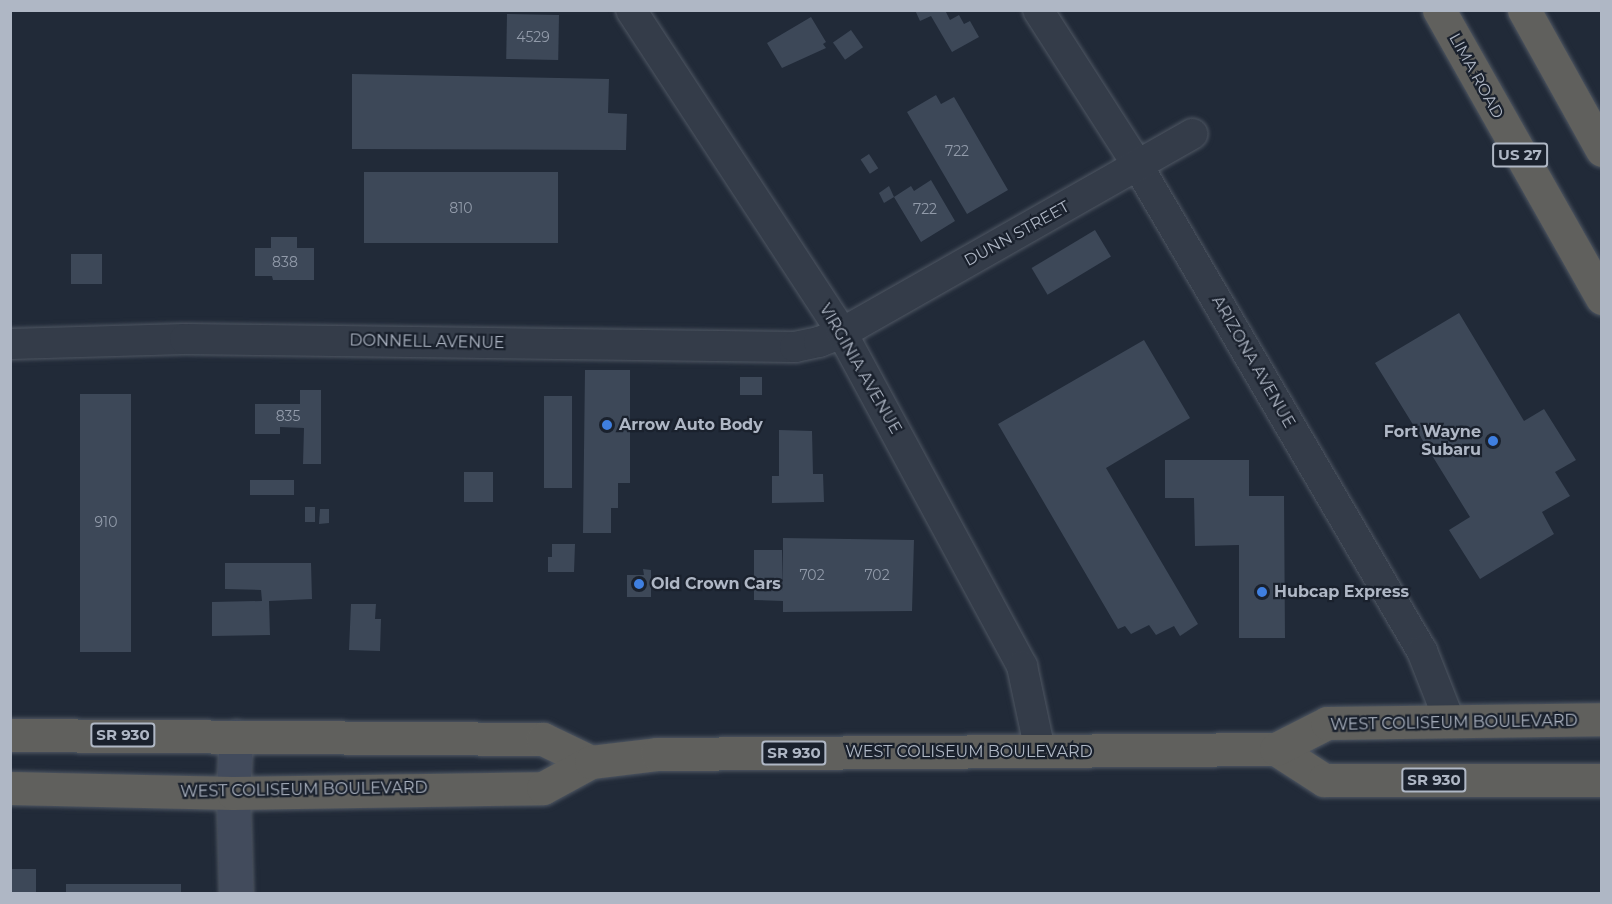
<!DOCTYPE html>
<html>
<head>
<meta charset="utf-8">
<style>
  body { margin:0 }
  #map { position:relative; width:1612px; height:904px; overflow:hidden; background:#212a38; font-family:Montserrat,sans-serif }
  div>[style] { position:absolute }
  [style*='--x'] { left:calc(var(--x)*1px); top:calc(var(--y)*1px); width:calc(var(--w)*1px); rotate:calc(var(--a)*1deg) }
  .building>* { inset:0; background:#3d4858; transform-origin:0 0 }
  .roads { filter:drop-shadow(0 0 2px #4f5763) drop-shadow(0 0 2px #4f5763) }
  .minor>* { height:30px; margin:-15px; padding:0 15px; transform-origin:15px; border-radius:15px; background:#343c49 }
  .secondary>* { height:33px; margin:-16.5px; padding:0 16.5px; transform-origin:16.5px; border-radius:16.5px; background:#424b5c }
  .trunk>* { height:33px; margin:-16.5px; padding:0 16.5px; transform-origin:16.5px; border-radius:16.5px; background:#60605d }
  .dots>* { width:16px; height:16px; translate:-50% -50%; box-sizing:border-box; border:3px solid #1a212d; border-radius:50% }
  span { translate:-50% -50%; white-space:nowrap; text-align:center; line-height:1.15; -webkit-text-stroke:4.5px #1a212d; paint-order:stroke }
  .number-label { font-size:14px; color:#929baa }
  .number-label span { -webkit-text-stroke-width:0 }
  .shield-label span { padding:2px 4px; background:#1a212d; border:2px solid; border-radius:4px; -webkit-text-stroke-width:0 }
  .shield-label { font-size:15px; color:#afb7c5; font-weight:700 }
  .street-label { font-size:16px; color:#afb7c5 }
  .poi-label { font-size:16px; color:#afb7c5; font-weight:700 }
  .left { translate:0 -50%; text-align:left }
  .right { translate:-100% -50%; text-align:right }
  .frame { position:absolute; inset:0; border:12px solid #afb7c5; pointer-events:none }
</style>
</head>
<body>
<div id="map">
  <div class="building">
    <div style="clip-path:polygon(915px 10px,945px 10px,950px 20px,959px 15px,964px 24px,970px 21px,979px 37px,952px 52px,931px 16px,920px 21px)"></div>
    <div style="left:507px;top:14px;width:52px;height:45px;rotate:1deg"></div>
    <div style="clip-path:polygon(811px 17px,826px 42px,823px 44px,826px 48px,782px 68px,767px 43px)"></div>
    <div style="left:851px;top:30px;width:21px;height:22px;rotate:55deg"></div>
    <div style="clip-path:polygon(352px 74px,609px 79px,608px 113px,627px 114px,626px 150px,352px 149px)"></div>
    <div style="clip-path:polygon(936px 95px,941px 104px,954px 97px,1008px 190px,967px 214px,907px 112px)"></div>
    <div style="left:869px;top:154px;width:17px;height:10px;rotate:57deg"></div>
    <div style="left:364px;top:172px;width:194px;height:71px"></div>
    <div style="clip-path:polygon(931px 180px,955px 221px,921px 242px,894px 197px,911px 186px,914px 191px)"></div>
    <div style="clip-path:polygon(889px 186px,894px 197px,884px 203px,879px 193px)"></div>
    <div style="left:1095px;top:230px;width:31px;height:74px;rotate:59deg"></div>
    <div style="clip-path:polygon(271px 237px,297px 237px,297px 248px,314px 248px,314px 280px,273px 280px,272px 276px,255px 276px,255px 248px,271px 248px)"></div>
    <div style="left:71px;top:254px;width:31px;height:30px"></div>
    <div style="clip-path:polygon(1459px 313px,1524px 421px,1544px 409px,1576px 460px,1555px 472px,1570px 496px,1542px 512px,1554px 534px,1480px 579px,1449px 530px,1470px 517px,1375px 363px)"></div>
    <div style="clip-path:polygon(1144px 340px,1190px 418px,1106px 468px,1198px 624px,1180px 636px,1174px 626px,1156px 635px,1149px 625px,1131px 634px,1125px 626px,1118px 629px,998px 424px)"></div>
    <div style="clip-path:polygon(585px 370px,630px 370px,630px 483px,618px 483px,618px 508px,611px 508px,611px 533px,583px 533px)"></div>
    <div style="left:740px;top:377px;width:22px;height:18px"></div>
    <div style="clip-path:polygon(300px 390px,321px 390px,321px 464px,303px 464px,304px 428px,280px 427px,280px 434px,255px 434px,255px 404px,300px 404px)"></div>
    <div style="left:80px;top:394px;width:51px;height:258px"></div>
    <div style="left:544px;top:396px;width:28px;height:92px"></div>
    <div style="clip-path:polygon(779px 430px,812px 431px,813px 474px,823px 474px,824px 502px,772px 503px,772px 476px,779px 476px)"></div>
    <div style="clip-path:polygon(1165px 460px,1249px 460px,1249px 496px,1284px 496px,1285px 638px,1239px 638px,1239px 545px,1195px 546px,1194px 498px,1165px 498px)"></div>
    <div style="left:464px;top:472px;width:29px;height:30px"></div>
    <div style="left:294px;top:480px;width:15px;height:44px;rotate:90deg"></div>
    <div style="left:305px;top:507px;width:10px;height:15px"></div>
    <div style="clip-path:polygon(320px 509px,329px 509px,329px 523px,319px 524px)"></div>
    <div style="clip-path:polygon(783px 538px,914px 540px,912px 611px,783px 612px,783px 601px,754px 600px,754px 550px,782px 550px,783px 592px)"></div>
    <div style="clip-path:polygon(552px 544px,575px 544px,574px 572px,548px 572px,548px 557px,552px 557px)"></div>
    <div style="clip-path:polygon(225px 563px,311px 563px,312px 599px,269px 601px,270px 635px,212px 636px,212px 602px,262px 601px,261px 590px,225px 589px)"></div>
    <div style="clip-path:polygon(643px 569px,651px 570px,651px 597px,627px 597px,627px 575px,644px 575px)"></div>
    <div style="clip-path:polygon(351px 604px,376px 604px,375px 619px,381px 619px,380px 651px,349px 650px)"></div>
    <div style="left:10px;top:869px;width:26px;height:25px"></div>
    <div style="left:181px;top:884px;width:10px;height:115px;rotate:90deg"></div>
  </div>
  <div class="roads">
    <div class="minor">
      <div style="--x:631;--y:10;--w:386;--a:56.8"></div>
      <div style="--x:842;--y:333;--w:379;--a:61.6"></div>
      <div style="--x:1022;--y:666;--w:87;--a:78"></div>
      <div style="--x:1038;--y:10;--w:185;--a:57.3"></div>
      <div style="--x:1138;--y:166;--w:562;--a:59.65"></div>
      <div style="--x:1422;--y:651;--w:76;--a:68.5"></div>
      <div style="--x:10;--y:344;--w:175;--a:-1.6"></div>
      <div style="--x:185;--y:339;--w:610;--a:0.75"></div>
      <div style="--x:795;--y:347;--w:25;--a:-12"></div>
      <div style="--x:819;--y:342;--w:25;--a:-21"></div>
      <div style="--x:842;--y:333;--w:403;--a:-29.6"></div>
    </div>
    <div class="secondary">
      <div style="--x:236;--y:736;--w:57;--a:93"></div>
      <div style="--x:233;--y:793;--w:101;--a:88.3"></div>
    </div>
    <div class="trunk">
      <div style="--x:1439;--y:10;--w:331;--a:60.5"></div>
      <div style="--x:1524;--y:10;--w:160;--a:60.9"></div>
      <div style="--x:10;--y:735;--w:533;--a:0.43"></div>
      <div style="--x:543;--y:739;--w:53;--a:25.6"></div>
      <div style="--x:1276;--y:749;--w:57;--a:32.9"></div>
      <div style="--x:1324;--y:780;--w:278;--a:0"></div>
      <div style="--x:10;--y:788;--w:223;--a:1.3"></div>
      <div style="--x:233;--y:793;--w:310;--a:-0.9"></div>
      <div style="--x:543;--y:788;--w:55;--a:-28.4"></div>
      <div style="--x:591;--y:762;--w:66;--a:-6.9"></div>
      <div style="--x:657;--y:754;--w:619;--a:-0.46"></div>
      <div style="--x:1276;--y:749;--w:57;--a:-27"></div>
      <div style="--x:1327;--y:723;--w:275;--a:-0.8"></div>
    </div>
  </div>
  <div class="dots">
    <div style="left:607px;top:425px;background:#3f7fe0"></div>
    <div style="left:1493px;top:441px;background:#3f7fe0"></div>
    <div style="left:639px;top:584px;background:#3f7fe0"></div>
    <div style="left:1262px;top:592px;background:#3f7fe0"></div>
  </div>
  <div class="number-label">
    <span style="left:533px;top:37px">4529</span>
    <span style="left:957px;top:151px">722</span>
    <span style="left:461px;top:208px">810</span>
    <span style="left:925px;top:209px">722</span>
    <span style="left:285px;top:262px">838</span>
    <span style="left:288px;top:416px">835</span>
    <span style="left:106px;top:522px">910</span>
    <span style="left:812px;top:575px">702</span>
    <span style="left:877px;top:575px">702</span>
  </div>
  <div class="shield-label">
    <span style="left:1520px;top:155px">US 27</span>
    <span style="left:123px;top:735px">SR 930</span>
    <span style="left:794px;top:753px">SR 930</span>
    <span style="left:1434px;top:780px">SR 930</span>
  </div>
  <div class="street-label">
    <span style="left:1476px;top:76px;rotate:61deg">LIMA ROAD</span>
    <span style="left:1017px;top:234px;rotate:-29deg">DUNN STREET</span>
    <span style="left:427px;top:342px;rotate:1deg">DONNELL AVENUE</span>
    <span style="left:1253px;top:362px;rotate:60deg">ARIZONA AVENUE</span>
    <span style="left:860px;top:369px;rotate:60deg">VIRGINIA AVENUE</span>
    <span style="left:1454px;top:723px;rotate:-1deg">WEST COLISEUM BOULEVARD</span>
    <span style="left:969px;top:752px">WEST COLISEUM BOULEVARD</span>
    <span style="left:304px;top:790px;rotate:-1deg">WEST COLISEUM BOULEVARD</span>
  </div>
  <div class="poi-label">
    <span class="left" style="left:619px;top:425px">Arrow Auto Body</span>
    <span class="right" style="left:1481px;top:441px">Fort Wayne<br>Subaru</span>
    <span class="left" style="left:651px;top:584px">Old Crown Cars</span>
    <span class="left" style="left:1274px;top:592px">Hubcap Express</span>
  </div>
  <div class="frame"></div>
</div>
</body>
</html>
